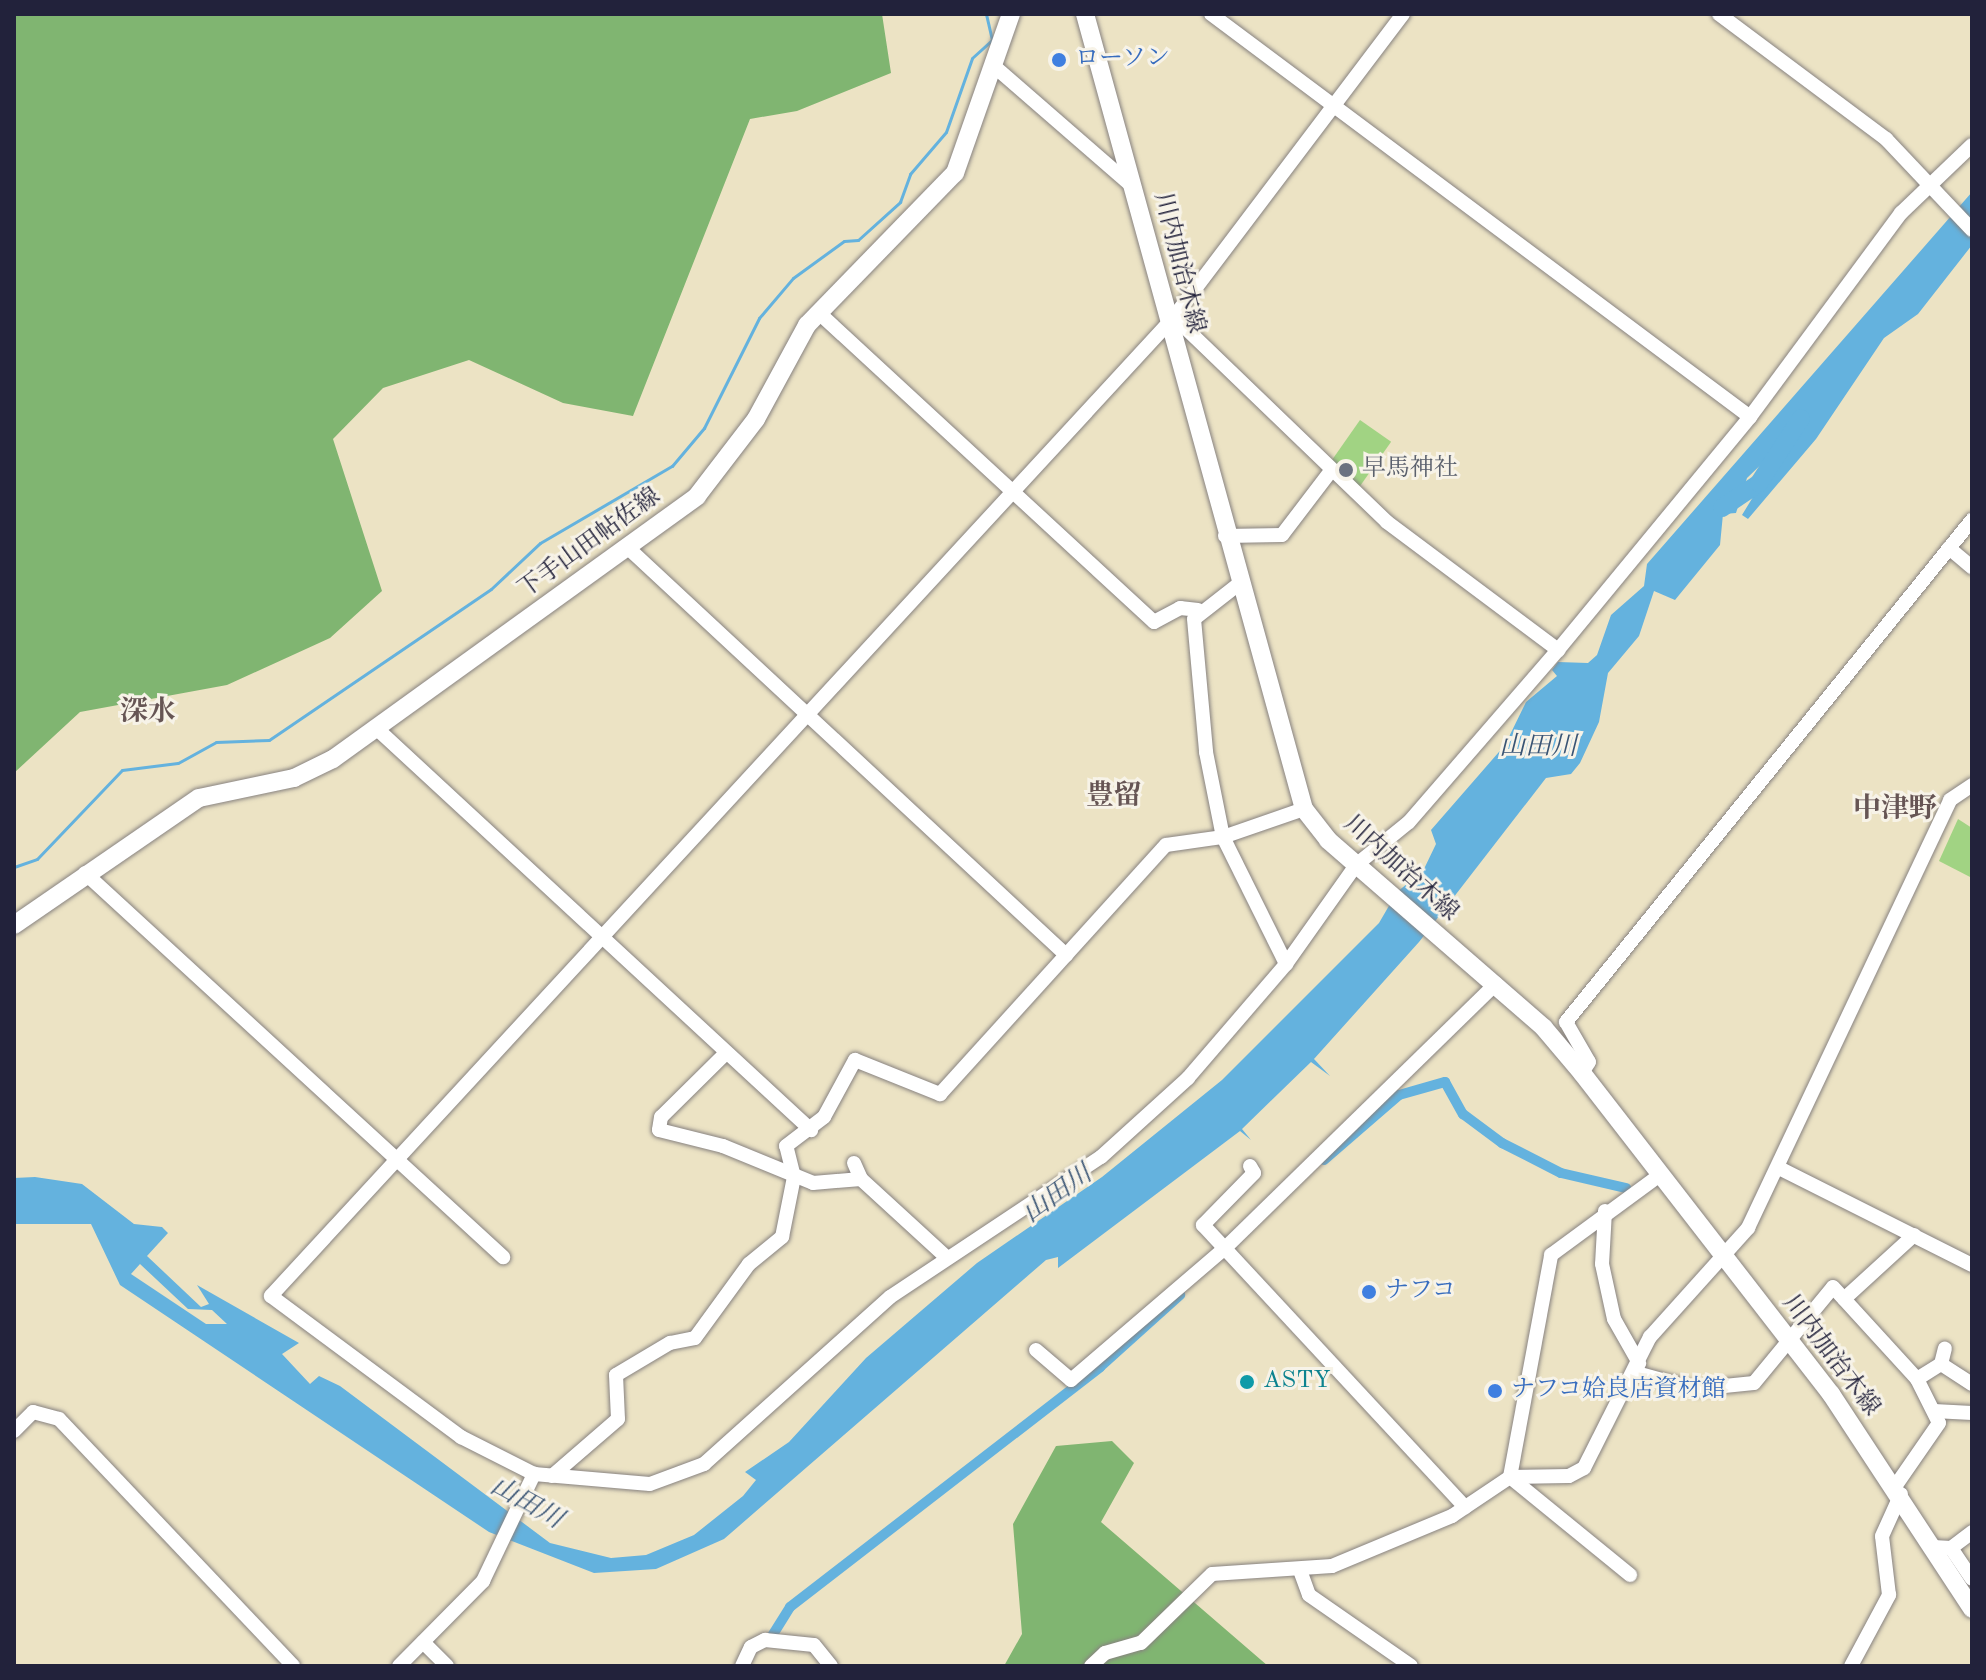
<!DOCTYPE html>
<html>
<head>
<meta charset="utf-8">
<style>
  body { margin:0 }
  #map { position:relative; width:1986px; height:1680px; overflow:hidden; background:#ece3c4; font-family:"Old Standard TT","Noto Serif JP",serif }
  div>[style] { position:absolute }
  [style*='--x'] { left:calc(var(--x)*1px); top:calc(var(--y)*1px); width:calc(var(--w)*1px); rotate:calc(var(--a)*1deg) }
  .green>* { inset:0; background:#a1d383; transform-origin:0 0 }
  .forest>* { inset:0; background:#80b571 }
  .water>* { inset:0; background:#64b2de }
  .stream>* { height:3px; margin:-1.5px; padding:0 1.5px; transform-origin:1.5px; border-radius:1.5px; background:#64b2de }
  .canal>* { height:10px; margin:-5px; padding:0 5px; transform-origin:5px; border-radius:5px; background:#64b2de }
  .river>* { height:18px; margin:-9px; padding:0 9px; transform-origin:9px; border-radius:9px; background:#64b2de }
  .roads { filter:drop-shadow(0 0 2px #878280) drop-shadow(0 0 2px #878280) }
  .minor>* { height:14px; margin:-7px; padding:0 7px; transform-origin:7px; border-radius:7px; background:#fff }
  .major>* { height:18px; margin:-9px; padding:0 9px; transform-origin:9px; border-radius:9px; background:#fff }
  .dots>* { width:22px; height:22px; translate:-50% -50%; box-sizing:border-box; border:4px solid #f7f3e8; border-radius:50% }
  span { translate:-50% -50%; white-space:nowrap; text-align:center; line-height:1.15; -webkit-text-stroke:6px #f7f3e8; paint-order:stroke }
  .shop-label { font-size:24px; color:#366cbe }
  .left { translate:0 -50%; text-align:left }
  .street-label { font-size:24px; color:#22223b }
  .worship-label { font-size:24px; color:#5b616d }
  .culture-label { font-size:24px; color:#0d838f }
  .water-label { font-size:26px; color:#395474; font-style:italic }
  .quarter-label { font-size:28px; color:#665554; font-weight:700 }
  .frame { position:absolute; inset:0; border:16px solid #22223b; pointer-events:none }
</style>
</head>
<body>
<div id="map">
  <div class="green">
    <div style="left:1360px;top:420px;width:38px;height:55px;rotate:35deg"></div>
    <div style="clip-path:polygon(1958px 819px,1972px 828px,1972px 878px,1939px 861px)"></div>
  </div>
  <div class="forest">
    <div style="clip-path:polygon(14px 14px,882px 14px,891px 73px,797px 111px,750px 119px,633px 416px,563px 403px,469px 360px,383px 388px,333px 439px,382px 591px,330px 638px,227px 685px,80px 712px,14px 773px)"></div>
    <div style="clip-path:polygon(1112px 1441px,1134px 1463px,1101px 1522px,1268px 1666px,1004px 1666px,1022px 1634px,1013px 1524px,1056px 1446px)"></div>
  </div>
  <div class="water">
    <div style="clip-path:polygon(evenodd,1972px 192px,1972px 245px,1918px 314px,1884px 338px,1816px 439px,1748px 519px,1742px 515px,1789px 438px,1747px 478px,1736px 513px,1723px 514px,1720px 545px,1675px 600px,1654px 591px,1639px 636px,1608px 673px,1599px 722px,1580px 763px,1571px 774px,1546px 778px,1419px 942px,1314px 1059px,1330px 1076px,1311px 1062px,1242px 1129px,1251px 1140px,1240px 1131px,1058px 1268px,1058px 1257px,1046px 1260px,724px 1539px,656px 1569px,594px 1573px,489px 1532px,120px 1285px,91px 1224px,14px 1224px,14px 1178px,35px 1177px,82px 1184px,134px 1224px,162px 1227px,168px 1233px,147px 1256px,201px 1307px,209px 1304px,197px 1285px,299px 1343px,282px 1354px,310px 1384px,319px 1376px,340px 1386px,550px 1543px,611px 1558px,646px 1555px,694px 1535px,743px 1496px,756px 1480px,745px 1472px,789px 1442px,866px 1358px,977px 1263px,1102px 1177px,1222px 1080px,1379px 923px,1397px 892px,1423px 871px,1436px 844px,1431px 830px,1505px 745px,1526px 702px,1557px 676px,1552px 670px,1558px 662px,1588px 663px,1597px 655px,1611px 615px,1644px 586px,1647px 564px,1972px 192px,140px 1264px,188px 1309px,212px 1310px,227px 1324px,206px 1324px,131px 1274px,140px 1264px)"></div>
  </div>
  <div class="stream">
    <div style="--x:14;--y:867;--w:24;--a:-19"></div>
    <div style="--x:37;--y:859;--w:123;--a:-46.3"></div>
    <div style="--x:122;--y:770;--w:56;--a:-7.1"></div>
    <div style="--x:178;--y:763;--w:43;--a:-28.9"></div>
    <div style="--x:216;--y:742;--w:53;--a:-2.2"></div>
    <div style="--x:269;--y:740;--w:268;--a:-34.2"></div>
    <div style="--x:491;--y:589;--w:67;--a:-43.2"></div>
    <div style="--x:540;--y:543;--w:153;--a:-30.3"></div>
    <div style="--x:672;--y:466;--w:50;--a:-49.9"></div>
    <div style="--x:704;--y:428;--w:123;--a:-63.4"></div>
    <div style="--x:759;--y:318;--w:52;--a:-49.6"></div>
    <div style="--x:793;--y:278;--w:63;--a:-36"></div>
    <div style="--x:844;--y:241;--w:14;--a:-4"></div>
    <div style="--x:858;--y:240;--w:57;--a:-42.1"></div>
    <div style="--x:900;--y:202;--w:30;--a:-70"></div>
    <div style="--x:910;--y:174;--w:55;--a:-49.4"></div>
    <div style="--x:946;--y:132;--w:78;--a:-70.6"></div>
    <div style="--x:972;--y:58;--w:27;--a:-42"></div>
    <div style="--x:992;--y:40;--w:27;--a:-103"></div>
  </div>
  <div class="canal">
    <div style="--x:1324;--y:1160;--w:99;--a:-40.9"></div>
    <div style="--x:1399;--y:1095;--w:48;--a:-15.8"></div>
    <div style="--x:1445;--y:1082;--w:37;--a:61"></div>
    <div style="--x:1463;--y:1114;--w:49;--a:36.6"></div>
    <div style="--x:1502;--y:1143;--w:66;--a:27"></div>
    <div style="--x:1561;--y:1173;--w:67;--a:13"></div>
    <div style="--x:772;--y:1636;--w:34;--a:-58"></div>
    <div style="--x:790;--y:1607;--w:392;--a:-37.7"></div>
    <div style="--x:1100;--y:1367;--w:108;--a:-42"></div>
  </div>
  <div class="river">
    <div style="--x:1722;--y:508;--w:45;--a:-34"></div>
    <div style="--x:1759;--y:483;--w:77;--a:-57.1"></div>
  </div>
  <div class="roads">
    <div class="minor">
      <div style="--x:1211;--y:14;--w:673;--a:36.78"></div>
      <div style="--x:1403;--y:14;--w:380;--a:127.1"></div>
      <div style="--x:1174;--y:317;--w:1332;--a:132.69"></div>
      <div style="--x:271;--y:1296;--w:237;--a:36.6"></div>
      <div style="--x:461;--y:1437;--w:82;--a:26.9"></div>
      <div style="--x:534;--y:1474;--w:116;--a:4.9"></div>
      <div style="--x:650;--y:1484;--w:58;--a:-20.3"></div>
      <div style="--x:704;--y:1464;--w:250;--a:-41.9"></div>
      <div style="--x:890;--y:1297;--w:253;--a:-33.6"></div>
      <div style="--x:1101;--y:1157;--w:118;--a:-42.2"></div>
      <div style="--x:1188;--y:1078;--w:150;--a:-49.3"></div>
      <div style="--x:1286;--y:964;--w:121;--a:-54.7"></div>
      <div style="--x:1356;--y:865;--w:68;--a:-39.1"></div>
      <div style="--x:1409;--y:822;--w:228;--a:-49.1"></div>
      <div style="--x:1558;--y:650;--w:302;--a:-50.5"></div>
      <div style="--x:1750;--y:417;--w:254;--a:-53.5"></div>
      <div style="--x:1901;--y:213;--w:98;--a:-43.8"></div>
      <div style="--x:1719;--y:14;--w:209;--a:36.8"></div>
      <div style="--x:1886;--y:139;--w:125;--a:46.6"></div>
      <div style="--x:995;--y:67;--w:184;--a:41"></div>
      <div style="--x:818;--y:312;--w:457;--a:42.7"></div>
      <div style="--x:1154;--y:622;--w:30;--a:-28"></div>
      <div style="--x:1180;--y:608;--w:18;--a:6"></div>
      <div style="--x:1174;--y:317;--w:296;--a:43.9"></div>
      <div style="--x:1387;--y:522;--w:214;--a:36.8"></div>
      <div style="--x:1225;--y:536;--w:57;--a:-1"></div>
      <div style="--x:1282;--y:535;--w:79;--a:-52.7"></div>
      <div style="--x:626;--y:546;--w:601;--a:42.91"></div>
      <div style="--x:1949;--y:548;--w:30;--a:40"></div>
      <div style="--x:1240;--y:583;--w:58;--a:142"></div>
      <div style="--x:1194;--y:619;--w:134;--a:84.8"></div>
      <div style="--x:1206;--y:752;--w:87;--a:78.7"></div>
      <div style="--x:1223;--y:837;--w:142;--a:63.6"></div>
      <div style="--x:375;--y:727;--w:594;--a:42.75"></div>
      <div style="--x:85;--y:873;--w:568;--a:42.57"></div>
      <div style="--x:726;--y:1053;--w:91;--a:135.4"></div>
      <div style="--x:661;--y:1117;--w:13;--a:99"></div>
      <div style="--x:659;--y:1130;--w:66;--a:14"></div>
      <div style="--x:723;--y:1146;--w:97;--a:22.3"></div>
      <div style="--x:813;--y:1183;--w:48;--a:-4.8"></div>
      <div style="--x:861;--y:1179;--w:114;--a:42.5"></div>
      <div style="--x:1582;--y:1073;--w:13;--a:-58"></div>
      <div style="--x:1589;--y:1062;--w:46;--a:-119.9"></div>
      <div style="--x:1566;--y:1022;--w:646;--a:-51.04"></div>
      <div style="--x:854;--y:1163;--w:17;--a:66"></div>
      <div style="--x:1250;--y:1166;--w:8;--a:60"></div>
      <div style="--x:1254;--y:1173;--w:73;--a:134.4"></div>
      <div style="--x:1203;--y:1225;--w:385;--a:47.1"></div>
      <div style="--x:1779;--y:1168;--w:216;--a:26.7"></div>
      <div style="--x:1605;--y:1211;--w:53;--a:93.2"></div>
      <div style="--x:1602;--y:1264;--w:56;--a:77.7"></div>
      <div style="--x:1614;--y:1319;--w:51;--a:60.4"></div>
      <div style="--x:1844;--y:1299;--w:95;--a:-42.4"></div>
      <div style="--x:1036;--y:1350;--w:46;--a:40.6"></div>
      <div style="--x:1071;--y:1380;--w:201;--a:-40.6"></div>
      <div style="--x:1224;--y:1249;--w:380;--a:-44.3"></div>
      <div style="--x:1941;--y:1364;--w:16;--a:-76"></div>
      <div style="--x:1633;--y:1372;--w:64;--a:15.3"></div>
      <div style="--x:1695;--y:1389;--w:59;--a:-5.8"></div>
      <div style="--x:1754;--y:1383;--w:124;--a:-50.5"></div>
      <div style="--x:1833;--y:1287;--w:125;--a:47.6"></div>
      <div style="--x:1917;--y:1379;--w:49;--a:63.4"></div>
      <div style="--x:1939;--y:1423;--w:75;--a:124.7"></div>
      <div style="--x:1917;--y:1379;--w:28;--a:-32"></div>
      <div style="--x:1941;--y:1364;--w:37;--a:33"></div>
      <div style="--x:1934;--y:1411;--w:38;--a:3"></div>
      <div style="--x:14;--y:1431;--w:27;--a:-45"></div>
      <div style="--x:33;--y:1412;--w:27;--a:15"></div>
      <div style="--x:59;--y:1419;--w:340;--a:46.5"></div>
      <div style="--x:552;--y:1476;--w:87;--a:-40.8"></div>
      <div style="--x:618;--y:1419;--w:44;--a:-92.6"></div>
      <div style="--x:616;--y:1375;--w:63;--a:-30.7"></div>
      <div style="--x:670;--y:1343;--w:25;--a:-11"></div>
      <div style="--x:695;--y:1338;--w:92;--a:-53.9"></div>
      <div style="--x:749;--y:1264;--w:43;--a:-39.3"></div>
      <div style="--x:782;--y:1237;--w:61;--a:-78.7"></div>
      <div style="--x:794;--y:1177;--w:32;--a:-104"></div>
      <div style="--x:786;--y:1146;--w:48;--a:-37.3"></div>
      <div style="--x:824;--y:1117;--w:65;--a:-61.5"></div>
      <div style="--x:855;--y:1060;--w:92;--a:21.8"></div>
      <div style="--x:940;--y:1094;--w:336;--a:-47.8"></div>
      <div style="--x:1166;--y:845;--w:58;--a:-8"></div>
      <div style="--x:1223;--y:837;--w:86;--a:-19.1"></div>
      <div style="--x:1510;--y:1477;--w:226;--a:-79.5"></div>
      <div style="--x:1551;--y:1255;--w:135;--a:-36.3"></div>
      <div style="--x:1510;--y:1477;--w:155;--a:39.2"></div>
      <div style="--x:1933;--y:1547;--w:18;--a:3"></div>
      <div style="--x:1951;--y:1548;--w:37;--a:56"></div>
      <div style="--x:1951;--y:1548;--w:26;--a:-37"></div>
      <div style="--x:1301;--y:1573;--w:23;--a:70"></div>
      <div style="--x:1309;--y:1595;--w:124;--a:34.8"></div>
      <div style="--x:423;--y:1642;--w:34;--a:45"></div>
      <div style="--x:399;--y:1666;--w:120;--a:-45.3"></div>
      <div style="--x:483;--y:1581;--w:119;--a:-64.5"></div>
      <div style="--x:742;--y:1666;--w:21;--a:-65"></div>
      <div style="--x:751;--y:1647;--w:16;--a:-27"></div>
      <div style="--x:765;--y:1640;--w:49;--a:5.8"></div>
      <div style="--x:814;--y:1645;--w:27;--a:51"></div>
      <div style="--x:1091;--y:1666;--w:19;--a:-43"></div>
      <div style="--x:1105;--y:1653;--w:37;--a:-16"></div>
      <div style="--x:1141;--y:1643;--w:99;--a:-44.2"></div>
      <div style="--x:1212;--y:1574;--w:120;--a:-3.8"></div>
      <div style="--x:1332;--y:1566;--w:130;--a:-22.6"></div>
      <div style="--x:1452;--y:1516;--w:70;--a:-33.9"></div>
      <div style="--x:1510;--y:1477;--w:59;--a:-1"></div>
      <div style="--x:1569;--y:1476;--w:17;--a:-28"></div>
      <div style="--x:1584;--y:1468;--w:147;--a:-63.3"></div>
      <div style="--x:1650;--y:1337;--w:147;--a:-48"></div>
      <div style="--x:1748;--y:1228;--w:473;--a:-64.7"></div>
      <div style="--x:1950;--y:800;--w:27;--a:-34"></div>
      <div style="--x:1851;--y:1666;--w:81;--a:-61.8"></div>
      <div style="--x:1889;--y:1595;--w:59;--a:-96.8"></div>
      <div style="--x:1882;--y:1536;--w:46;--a:-65.7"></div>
    </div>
    <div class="major">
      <div style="--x:1085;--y:14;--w:825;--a:74.6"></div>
      <div style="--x:1304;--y:809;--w:39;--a:52"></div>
      <div style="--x:1328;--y:840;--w:286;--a:41"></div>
      <div style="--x:1544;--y:1028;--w:59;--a:49.8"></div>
      <div style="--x:1582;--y:1073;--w:406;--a:52.2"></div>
      <div style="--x:1831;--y:1394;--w:257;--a:56.7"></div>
      <div style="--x:14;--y:925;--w:224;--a:-34.5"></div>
      <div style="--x:199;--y:798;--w:97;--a:-11.9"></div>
      <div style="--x:294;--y:778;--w:43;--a:-26"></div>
      <div style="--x:333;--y:759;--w:449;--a:-35.8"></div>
      <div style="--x:697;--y:496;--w:97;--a:-52.5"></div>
      <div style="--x:756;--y:419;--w:107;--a:-61.5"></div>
      <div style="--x:807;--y:325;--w:212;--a:-45.8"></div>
      <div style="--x:955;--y:173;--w:169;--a:-70.6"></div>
    </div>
  </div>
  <div class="dots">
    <div style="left:1059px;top:60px;background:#3f7fe0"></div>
    <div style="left:1346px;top:470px;background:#6b7280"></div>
    <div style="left:1369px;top:1292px;background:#3f7fe0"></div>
    <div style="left:1247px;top:1382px;background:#0f9aa8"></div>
    <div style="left:1495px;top:1391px;background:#3f7fe0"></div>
  </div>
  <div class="shop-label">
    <span class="left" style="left:1075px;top:60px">ローソン</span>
    <span class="left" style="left:1385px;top:1292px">ナフコ</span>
    <span class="left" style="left:1511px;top:1391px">ナフコ姶良店資材館</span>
  </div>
  <div class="street-label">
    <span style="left:1178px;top:263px;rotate:76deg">川内加治木線</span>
    <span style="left:590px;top:544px;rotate:-36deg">下手山田帖佐線</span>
    <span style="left:1400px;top:869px;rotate:42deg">川内加治木線</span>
    <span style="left:1830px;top:1356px;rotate:53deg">川内加治木線</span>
  </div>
  <div class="worship-label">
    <span class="left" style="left:1362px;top:470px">早馬神社</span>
  </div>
  <div class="culture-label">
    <span class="left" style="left:1263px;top:1382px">ASTY</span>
  </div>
  <div class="water-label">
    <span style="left:1538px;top:748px">山田川</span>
    <span style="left:1058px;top:1195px;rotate:-36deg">山田川</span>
    <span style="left:526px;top:1504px;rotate:29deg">山田川</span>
  </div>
  <div class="quarter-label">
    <span style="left:148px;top:713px">深水</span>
    <span style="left:1114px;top:797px">豊留</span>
    <span style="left:1895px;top:810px">中津野</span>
  </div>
  <div class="frame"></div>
</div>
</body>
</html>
